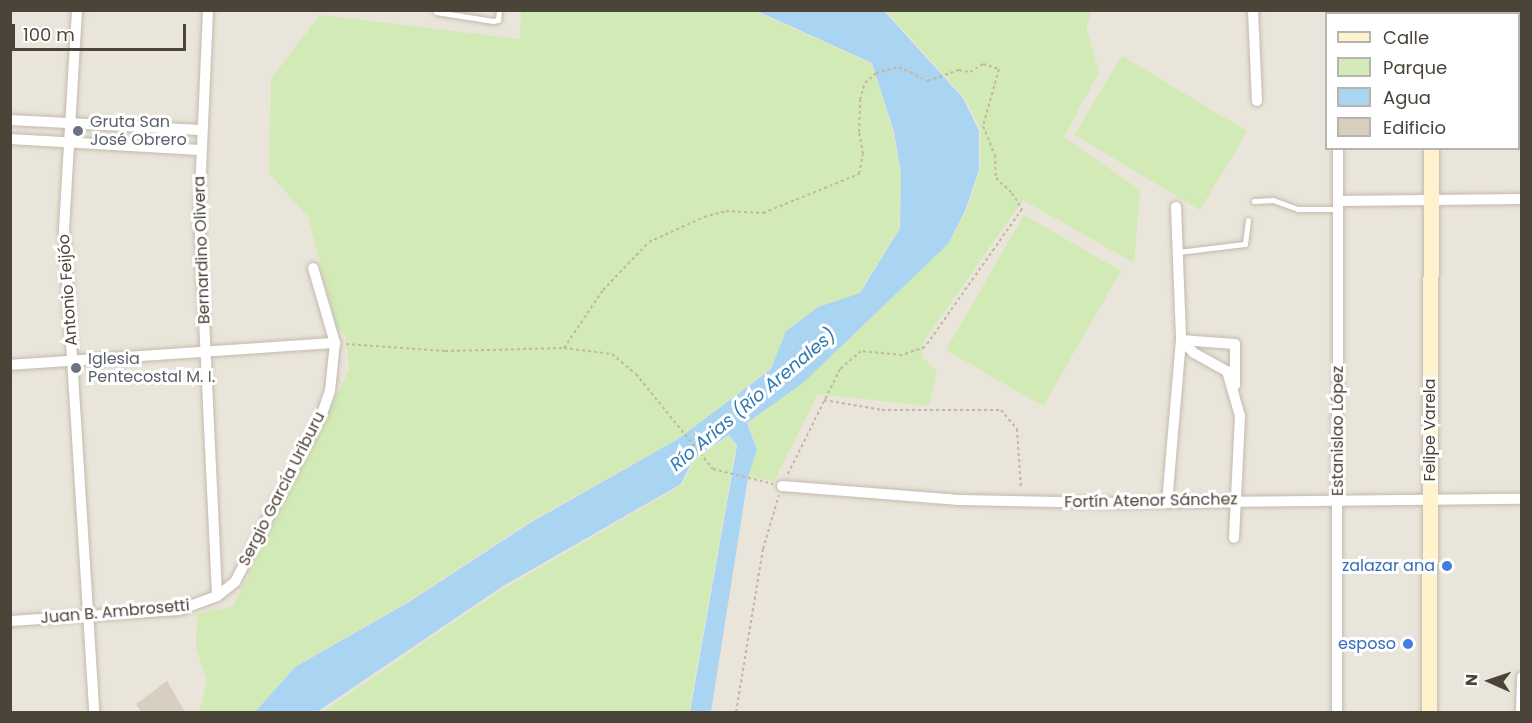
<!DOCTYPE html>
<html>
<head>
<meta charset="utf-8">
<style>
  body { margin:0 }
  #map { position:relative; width:1532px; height:723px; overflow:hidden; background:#f6f3ec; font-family:Poppins,sans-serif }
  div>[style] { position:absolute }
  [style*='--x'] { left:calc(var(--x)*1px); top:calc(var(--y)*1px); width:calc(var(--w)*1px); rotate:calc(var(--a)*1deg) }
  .residential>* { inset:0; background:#eae5da }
  .education>* { inset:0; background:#efe8d6 }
  .green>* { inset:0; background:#d2eab5; transform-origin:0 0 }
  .water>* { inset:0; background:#a9d4f2 }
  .building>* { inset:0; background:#d8cfc1 }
  .path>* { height:2px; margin-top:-1px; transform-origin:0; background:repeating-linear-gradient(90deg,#c4b79f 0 3px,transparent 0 6px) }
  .roads { filter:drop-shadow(0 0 2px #c2bbae) drop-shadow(0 0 2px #c2bbae) }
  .lane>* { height:5px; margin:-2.5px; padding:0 2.5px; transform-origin:2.5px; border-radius:2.5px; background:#fff }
  .street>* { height:10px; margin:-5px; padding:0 5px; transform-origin:5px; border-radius:5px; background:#fff }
  .secondary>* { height:15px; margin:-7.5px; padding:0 7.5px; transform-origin:7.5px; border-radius:7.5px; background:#fff3cd }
  .dots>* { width:16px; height:16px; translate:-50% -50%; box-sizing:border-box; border:3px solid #fff; border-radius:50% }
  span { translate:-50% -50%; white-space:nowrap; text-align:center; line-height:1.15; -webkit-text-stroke:6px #fff; paint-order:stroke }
  .worship-label { font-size:16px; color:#5b616d }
  .left { translate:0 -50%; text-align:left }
  .street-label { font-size:16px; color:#4b4439 }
  .shop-label { font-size:16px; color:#366cbe }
  .right { translate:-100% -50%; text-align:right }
  .water-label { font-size:18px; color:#2e7ab2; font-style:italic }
  .frame { position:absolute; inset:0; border:12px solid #4b4439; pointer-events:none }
  .legend { position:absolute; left:1325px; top:12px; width:195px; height:138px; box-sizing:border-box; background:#fff; border:2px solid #b7b4b0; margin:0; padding:8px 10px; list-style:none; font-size:18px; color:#4b4439 }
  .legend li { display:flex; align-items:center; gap:12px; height:30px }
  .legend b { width:30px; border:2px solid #b7b4b0 }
  .north { position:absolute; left:1460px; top:651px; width:60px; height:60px; -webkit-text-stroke:4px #fff; paint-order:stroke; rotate:273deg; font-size:16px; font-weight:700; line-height:24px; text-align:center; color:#4b4439 }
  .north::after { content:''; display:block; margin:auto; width:21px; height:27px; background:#4b4439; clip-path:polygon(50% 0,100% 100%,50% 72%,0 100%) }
  .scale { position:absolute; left:12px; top:24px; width:174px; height:27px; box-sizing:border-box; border:3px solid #4b4439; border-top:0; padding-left:8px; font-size:18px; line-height:21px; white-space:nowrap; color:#4b4439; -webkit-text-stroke:4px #fff; paint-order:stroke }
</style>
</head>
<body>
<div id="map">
  <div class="residential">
    <div style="clip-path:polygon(evenodd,10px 11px,1521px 11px,1521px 712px,11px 712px,10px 11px,1326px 14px,1518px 14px,1518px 148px,1326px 148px,1326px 14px)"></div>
  </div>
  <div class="education">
    <div style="clip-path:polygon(1434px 10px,1521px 11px,1521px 105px,1518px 14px)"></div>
  </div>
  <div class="green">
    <div style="clip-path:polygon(521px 11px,755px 11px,872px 64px,893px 132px,901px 173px,899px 228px,859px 293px,817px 307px,786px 331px,771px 368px,678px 439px,529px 522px,409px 601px,294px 667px,255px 712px,199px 712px,207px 681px,196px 648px,197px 614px,233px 606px,349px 370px,346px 336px,337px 328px,308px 217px,269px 173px,271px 79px,320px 15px,520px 39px)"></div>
    <div style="clip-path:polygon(886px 11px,1092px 11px,1086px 27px,1099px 72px,1064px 137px,1140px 190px,1134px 263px,1023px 200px,924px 341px,922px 357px,937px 371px,929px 406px,818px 394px,774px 481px,748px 477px,757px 450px,748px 423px,804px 382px,948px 244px,966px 212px,980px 171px,981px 130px,964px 97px)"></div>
    <div style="left:1122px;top:56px;width:146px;height:92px;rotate:31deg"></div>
    <div style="left:1024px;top:215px;width:112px;height:156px;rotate:30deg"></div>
    <div style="clip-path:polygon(729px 436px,736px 446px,689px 712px,322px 712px,501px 590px,682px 485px,694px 460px)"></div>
  </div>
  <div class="water">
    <div style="clip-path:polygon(757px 11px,885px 12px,963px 98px,979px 131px,979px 170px,965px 211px,948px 244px,804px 382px,747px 423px,757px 450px,748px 477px,711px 712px,690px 712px,737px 446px,729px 435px,693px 459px,681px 484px,503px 586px,317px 712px,255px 712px,295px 667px,409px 602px,530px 523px,678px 439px,771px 369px,786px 331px,818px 307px,860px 293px,900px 228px,901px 173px,894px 132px,872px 63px)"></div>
  </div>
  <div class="building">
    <div style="clip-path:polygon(167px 681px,185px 712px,141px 712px,136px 704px)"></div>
  </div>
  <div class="path">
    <div style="--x:346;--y:344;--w:99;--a:4"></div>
    <div style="--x:445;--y:351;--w:119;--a:-1.4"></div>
    <div style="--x:564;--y:348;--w:48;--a:7.1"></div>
    <div style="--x:612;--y:354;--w:31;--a:40"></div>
    <div style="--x:636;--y:374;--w:122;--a:51"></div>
    <div style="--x:713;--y:469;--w:62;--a:14"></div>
    <div style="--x:564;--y:348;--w:70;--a:-56.1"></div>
    <div style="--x:603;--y:290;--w:66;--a:-46.2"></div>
    <div style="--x:649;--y:242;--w:60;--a:-24.4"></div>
    <div style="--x:704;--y:217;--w:23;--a:-15"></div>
    <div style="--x:726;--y:211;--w:37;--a:3"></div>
    <div style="--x:763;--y:213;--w:104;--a:-22.1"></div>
    <div style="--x:859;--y:174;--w:20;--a:-79"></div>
    <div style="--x:863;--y:154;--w:22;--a:-100"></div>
    <div style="--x:859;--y:132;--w:32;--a:-88"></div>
    <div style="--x:860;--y:100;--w:18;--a:-74"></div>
    <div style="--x:865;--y:83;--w:15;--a:-42"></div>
    <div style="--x:876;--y:73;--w:24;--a:-15"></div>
    <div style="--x:899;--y:67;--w:32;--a:26"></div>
    <div style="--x:928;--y:81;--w:33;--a:-20"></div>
    <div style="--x:959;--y:70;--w:11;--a:10"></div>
    <div style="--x:970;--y:72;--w:15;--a:-32"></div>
    <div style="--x:983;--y:64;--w:17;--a:17"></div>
    <div style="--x:999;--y:69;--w:59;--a:105.7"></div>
    <div style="--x:983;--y:126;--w:31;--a:68"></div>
    <div style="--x:995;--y:155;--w:23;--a:88"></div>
    <div style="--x:996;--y:178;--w:22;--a:43"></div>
    <div style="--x:1012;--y:193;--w:19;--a:58"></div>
    <div style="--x:1022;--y:209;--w:169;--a:125.1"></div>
    <div style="--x:925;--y:347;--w:24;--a:161"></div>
    <div style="--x:902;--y:355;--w:41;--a:-174.4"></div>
    <div style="--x:861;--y:351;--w:28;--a:139"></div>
    <div style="--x:840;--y:369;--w:119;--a:116.4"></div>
    <div style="--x:824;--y:400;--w:59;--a:9.8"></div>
    <div style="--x:882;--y:410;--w:119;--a:0"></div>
    <div style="--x:1001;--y:410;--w:25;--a:50"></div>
    <div style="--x:1017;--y:429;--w:60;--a:86.2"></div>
    <div style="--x:736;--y:712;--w:165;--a:-80.6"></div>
    <div style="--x:763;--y:549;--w:56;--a:-73.5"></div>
  </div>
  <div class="roads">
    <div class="lane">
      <div style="--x:436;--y:12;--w:58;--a:9"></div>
      <div style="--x:493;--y:21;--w:5;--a:-11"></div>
      <div style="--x:498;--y:20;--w:10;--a:-84"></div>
      <div style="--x:1254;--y:201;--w:19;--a:-3"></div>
      <div style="--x:1273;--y:200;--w:27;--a:20"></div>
      <div style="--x:1298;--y:209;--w:40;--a:0"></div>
      <div style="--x:1178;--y:252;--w:67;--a:-6.8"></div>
      <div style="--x:1245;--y:244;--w:24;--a:-83"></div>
    </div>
    <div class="street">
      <div style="--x:77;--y:10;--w:221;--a:93.4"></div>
      <div style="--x:64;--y:231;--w:482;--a:86.4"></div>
      <div style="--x:208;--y:10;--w:203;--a:92.5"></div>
      <div style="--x:199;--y:213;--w:383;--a:87.3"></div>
      <div style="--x:1253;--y:10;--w:91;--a:87.5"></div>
      <div style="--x:1338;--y:14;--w:4;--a:-90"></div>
      <div style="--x:1518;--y:106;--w:4;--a:0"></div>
      <div style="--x:10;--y:120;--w:191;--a:3"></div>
      <div style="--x:10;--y:139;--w:190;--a:3.3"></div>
      <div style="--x:1338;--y:201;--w:184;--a:-0.6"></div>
      <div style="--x:1176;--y:207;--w:133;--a:87.8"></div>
      <div style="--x:1181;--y:340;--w:18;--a:45"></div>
      <div style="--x:1194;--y:353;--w:38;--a:29"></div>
      <div style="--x:1227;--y:371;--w:47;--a:73.9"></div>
      <div style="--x:1240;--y:416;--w:122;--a:92.8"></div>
      <div style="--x:10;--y:365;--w:326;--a:-3.9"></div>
      <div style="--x:782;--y:486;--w:178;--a:4.5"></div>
      <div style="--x:959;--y:500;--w:163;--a:1.1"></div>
      <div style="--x:1122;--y:503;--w:400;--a:-0.6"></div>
      <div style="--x:1167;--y:503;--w:164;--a:-85.1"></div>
      <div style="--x:1181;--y:340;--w:54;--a:4.2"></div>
      <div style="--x:1235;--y:344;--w:41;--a:90"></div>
      <div style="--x:10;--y:621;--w:169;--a:-3.7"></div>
      <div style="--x:179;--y:610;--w:40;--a:-20.2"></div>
      <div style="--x:217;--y:596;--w:23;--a:-38"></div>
      <div style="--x:235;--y:582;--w:189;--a:-62.6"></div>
      <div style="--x:322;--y:414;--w:24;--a:-71"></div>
      <div style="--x:330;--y:391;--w:48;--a:-84.1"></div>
      <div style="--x:335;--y:343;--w:78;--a:-106.3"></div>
      <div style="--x:1337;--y:712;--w:564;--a:-89.9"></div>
      <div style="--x:1521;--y:712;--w:35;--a:-88"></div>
    </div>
    <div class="secondary">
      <div style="--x:1432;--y:14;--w:4;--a:-90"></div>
      <div style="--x:1429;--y:712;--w:564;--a:-89.8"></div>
    </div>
  </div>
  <div class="dots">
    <div style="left:78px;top:131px;background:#6b7280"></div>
    <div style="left:76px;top:368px;background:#6b7280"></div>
    <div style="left:1447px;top:566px;background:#3f7fe0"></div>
    <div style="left:1408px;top:644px;background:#3f7fe0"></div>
  </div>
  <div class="worship-label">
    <span class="left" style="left:90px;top:131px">Gruta San<br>José Obrero</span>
    <span class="left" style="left:88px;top:368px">Iglesia<br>Pentecostal M. I.</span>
  </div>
  <div class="street-label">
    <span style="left:202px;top:250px;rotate:-92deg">Bernardino Olivera</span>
    <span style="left:68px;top:290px;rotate:-94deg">Antonio Feijóo</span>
    <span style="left:1430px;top:430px;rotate:-90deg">Felipe Varela</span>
    <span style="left:1338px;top:431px;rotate:-90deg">Estanislao López</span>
    <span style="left:282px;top:489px;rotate:-63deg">Sergio García Uriburu</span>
    <span style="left:1151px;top:501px;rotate:-1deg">Fortín Atenor Sánchez</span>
    <span style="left:115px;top:612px;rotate:-5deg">Juan B. Ambrosetti</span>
  </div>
  <div class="shop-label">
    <span class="right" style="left:1435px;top:566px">zalazar ana</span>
    <span class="right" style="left:1396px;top:644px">esposo</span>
  </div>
  <div class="water-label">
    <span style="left:753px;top:400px;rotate:-40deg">Río Arias (Río Arenales)</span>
  </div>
  <div class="frame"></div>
  <ul class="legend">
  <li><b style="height:8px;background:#fff3cd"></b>Calle</li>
  <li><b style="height:16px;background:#d2eab5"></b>Parque</li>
  <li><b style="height:16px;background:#a9d4f2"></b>Agua</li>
  <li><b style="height:16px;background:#d8cfc1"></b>Edificio</li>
  </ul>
  <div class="north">N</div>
  <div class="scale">100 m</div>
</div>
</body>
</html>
